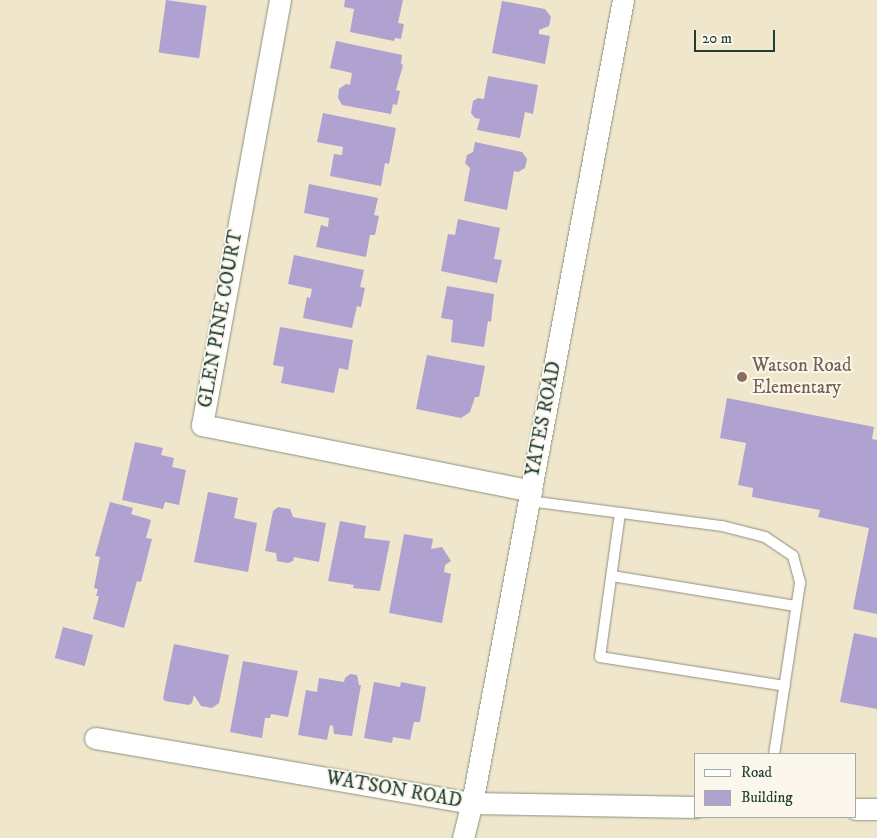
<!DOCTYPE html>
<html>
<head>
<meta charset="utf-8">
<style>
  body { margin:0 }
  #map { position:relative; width:877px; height:838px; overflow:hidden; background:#f0e6cb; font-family:"IM FELL DW Pica",serif }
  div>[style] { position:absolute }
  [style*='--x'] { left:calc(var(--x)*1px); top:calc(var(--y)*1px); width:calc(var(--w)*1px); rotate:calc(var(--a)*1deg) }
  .building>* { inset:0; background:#afa1d0; transform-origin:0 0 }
  .roads { filter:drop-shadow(0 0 1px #889280) drop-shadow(0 0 1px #889280) }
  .service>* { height:10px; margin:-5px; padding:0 5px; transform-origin:5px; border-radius:5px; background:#fff }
  .minor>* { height:21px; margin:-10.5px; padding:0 10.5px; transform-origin:10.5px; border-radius:10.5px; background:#fff }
  .dots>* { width:14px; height:14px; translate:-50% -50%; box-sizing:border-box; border:2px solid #fbf7ec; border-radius:50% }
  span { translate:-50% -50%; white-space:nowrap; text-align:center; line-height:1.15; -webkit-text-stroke:4px #fbf7ec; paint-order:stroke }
  .street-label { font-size:19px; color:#1f3d34 }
  .education-label { font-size:19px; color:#785e54 }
  .left { translate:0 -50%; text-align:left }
  .legend { position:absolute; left:694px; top:753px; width:162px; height:65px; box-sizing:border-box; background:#fbf7ec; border:1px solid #a3ada2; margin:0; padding:6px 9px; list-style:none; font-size:15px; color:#1f3d34 }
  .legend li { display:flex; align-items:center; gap:10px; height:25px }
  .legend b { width:25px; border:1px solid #a3ada2 }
  .scale { position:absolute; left:694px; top:30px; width:81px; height:22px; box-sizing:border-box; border:2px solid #1f3d34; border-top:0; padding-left:6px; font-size:15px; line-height:18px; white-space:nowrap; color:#1f3d34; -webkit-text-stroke:4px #fbf7ec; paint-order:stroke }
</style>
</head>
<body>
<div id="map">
  <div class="building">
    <div style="left:166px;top:0;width:41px;height:53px;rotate:8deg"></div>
    <div style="clip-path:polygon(345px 0,403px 0,398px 23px,404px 24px,401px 39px,395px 38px,394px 41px,350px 32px,354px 9px,344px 7px)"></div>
    <div style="clip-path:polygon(502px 1px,545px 9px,551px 17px,549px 26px,539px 30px,539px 34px,550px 36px,545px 64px,492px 53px)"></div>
    <div style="clip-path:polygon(336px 41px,402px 55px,401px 64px,403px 65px,396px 90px,400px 91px,397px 105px,393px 104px,391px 114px,342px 105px,338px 98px,339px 89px,346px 84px,350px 85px,352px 73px,330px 68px)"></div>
    <div style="clip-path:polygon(488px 76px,538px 85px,533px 114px,525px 112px,520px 138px,477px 130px,480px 119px,475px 118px,471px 113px,473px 101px,478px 98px,484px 99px)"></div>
    <div style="clip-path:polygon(323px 113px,396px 128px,389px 164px,385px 163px,381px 186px,330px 176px,334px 154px,342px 155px,343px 147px,317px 142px)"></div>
    <div style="clip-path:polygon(475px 142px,522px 152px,527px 159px,525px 168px,518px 172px,514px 171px,507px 210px,464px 201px,470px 168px,465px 163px,467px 155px,473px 152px)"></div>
    <div style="clip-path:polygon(309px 184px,378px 198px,374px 215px,379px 216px,375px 235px,370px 235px,366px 257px,316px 247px,321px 225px,328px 227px,329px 218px,304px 213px)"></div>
    <div style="clip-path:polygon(458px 219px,500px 228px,494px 259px,502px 260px,497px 283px,441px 271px,448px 234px,455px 235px)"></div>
    <div style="clip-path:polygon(294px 255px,364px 270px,360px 287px,365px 288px,361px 307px,357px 306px,352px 328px,303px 318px,307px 297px,310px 298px,312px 289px,288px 284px)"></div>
    <div style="clip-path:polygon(447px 286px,494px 294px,491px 322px,488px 321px,484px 347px,451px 342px,453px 320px,441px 318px)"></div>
    <div style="clip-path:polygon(280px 327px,353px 340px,348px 370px,339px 368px,334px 393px,281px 383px,284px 367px,273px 365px)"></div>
    <div style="clip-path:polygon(427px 355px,485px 366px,479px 397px,475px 397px,470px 412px,461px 418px,416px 409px)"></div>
    <div style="clip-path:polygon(727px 398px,874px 427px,872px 439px,877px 440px,877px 614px,853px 609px,869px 528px,818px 517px,820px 510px,752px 497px,753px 488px,738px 485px,746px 443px,720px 438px)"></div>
    <div style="clip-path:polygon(135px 442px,163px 448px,161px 455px,174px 458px,172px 467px,186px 470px,179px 505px,165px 502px,163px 509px,122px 500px)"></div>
    <div style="clip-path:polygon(208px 492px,238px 498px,234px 518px,257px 523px,248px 572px,194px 562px)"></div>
    <div style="clip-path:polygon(110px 502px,133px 508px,131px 514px,151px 520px,146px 538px,152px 539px,141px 582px,137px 581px,124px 628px,93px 619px,99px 596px,96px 596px,98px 589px,94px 588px,100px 557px,95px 556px)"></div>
    <div style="clip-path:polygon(278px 507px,290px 509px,293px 517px,326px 523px,319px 562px,294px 557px,293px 561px,288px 563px,277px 561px,276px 553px,265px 551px,273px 511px)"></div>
    <div style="clip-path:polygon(340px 521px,366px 526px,364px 538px,390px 541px,380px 591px,353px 588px,354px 585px,328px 581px)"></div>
    <div style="clip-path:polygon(404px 534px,433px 539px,431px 549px,442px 547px,451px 561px,445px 565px,444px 572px,451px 574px,442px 623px,389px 613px)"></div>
    <div style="left:63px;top:627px;width:31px;height:32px;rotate:15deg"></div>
    <div style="clip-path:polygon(854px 633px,877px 638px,877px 709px,840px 702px)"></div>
    <div style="clip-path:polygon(174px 644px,229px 655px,219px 703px,212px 708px,201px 706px,194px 695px,192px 703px,189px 705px,165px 701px,163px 698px)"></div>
    <div style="clip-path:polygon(243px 661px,298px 671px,288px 717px,271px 714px,270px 718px,265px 718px,262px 738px,230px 732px)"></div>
    <div style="clip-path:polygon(350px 674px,357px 675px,359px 685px,361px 685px,352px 736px,334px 734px,333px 726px,330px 725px,327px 740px,298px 735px,306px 690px,317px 692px,319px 678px,344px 682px,345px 678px)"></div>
    <div style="clip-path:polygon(374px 682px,400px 687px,401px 682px,426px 687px,420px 722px,414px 722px,410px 740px,393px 737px,392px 743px,364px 738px)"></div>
  </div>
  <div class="roads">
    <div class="service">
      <div style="--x:529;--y:501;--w:195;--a:7.4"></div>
      <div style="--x:722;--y:526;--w:44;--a:14.3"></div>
      <div style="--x:765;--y:537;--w:34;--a:34"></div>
      <div style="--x:793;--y:556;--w:28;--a:75"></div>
      <div style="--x:800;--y:583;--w:173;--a:98.6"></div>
      <div style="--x:620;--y:513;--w:145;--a:97.9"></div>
      <div style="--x:600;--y:657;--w:187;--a:8.9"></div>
      <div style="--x:612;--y:576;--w:186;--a:9.3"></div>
    </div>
    <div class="minor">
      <div style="--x:280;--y:0;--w:432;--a:100.4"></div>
      <div style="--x:202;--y:425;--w:336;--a:11.3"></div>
      <div style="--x:95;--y:738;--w:383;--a:9.8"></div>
      <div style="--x:472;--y:803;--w:224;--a:1"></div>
      <div style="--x:856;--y:809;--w:21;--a:0"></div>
      <div style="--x:463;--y:838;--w:36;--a:-76"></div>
      <div style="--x:472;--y:803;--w:817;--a:-79.35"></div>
    </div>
  </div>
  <div class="dots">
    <div style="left:742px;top:377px;background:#8d6e63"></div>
  </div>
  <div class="street-label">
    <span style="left:221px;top:319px;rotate:-80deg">GLEN PINE COURT</span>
    <span style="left:544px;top:419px;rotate:-79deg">YATES ROAD</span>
    <span style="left:394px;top:790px;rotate:10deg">WATSON ROAD</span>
  </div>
  <div class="education-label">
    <span class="left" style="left:752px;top:377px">Watson Road<br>Elementary</span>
  </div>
  <ul class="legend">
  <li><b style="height:6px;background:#fff"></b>Road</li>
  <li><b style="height:14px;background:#afa1d0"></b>Building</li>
  </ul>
  <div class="scale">20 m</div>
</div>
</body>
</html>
